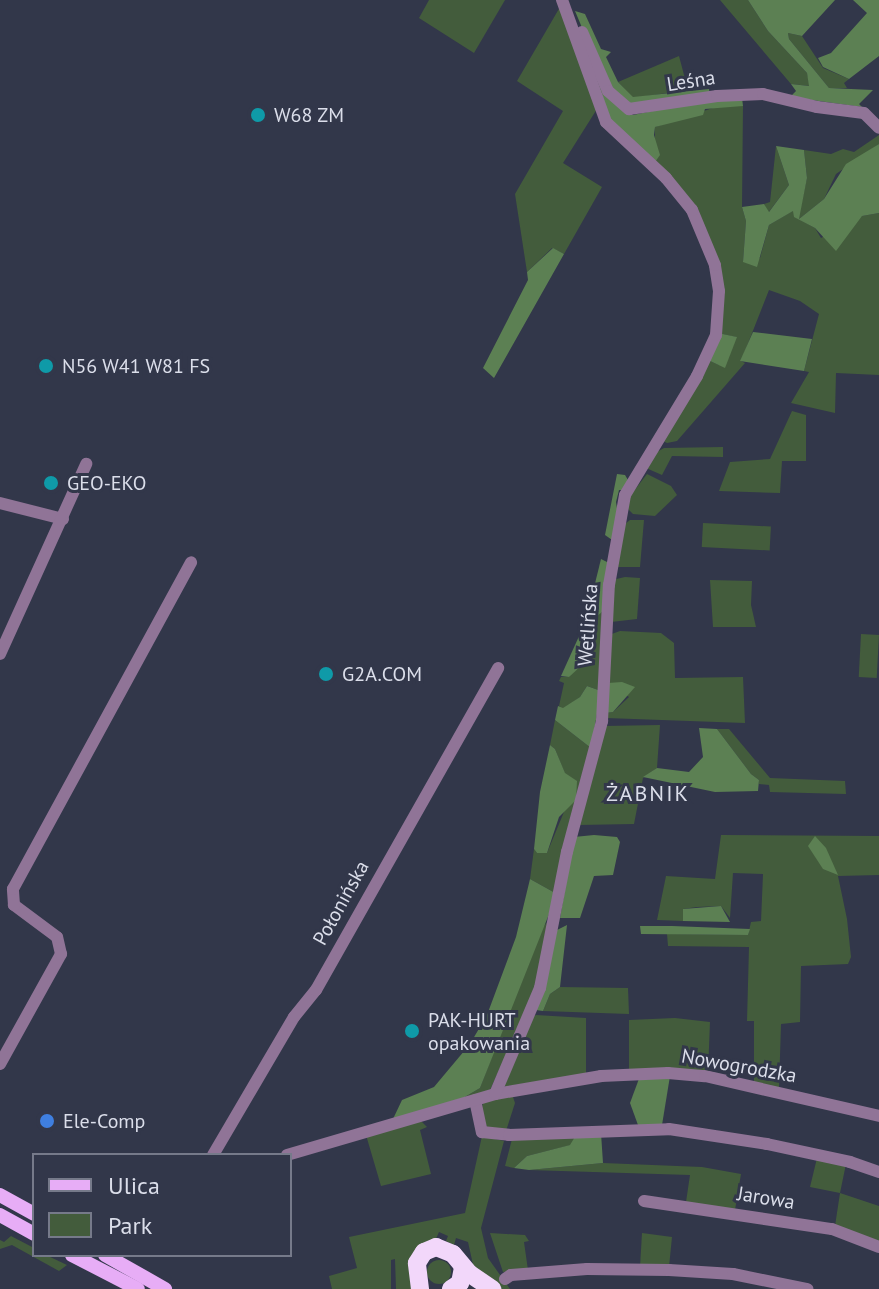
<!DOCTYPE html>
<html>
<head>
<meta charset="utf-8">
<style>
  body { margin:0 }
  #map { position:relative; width:879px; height:1289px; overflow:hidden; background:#32374a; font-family:"PT Sans",sans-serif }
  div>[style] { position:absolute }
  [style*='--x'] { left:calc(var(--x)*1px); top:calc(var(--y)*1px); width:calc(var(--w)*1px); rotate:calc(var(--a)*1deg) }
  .green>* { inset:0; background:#435c3c; transform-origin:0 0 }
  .round { border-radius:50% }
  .forest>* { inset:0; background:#5c8053 }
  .minor>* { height:12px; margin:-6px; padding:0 6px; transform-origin:6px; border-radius:6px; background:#907497 }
  .major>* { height:14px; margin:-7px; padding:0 7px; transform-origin:7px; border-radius:7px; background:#e7adf6 }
  .highway>* { height:18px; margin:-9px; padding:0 9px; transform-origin:9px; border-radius:9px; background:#f2d7fa }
  .dots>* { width:22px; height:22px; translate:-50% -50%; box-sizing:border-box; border:4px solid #32374a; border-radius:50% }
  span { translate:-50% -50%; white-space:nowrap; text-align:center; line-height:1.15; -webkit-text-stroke:6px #32374a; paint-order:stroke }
  .street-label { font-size:20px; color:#dbdeea }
  .poi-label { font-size:20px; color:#dbdeea }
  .left { translate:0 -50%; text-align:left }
  .neighbourhood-label { font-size:22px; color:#dbdeea; letter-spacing:2px }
  .legend { position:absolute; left:32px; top:1153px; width:260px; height:104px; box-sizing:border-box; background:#32374a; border:2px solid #767a8a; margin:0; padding:10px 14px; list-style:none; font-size:24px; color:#dbdeea }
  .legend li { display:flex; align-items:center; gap:16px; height:40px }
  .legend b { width:40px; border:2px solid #767a8a }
</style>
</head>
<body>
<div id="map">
  <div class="green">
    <div style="clip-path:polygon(429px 0,505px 0,474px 53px,419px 18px)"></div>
    <div style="clip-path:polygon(720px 0,748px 0,768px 31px,807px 73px,810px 86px,791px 84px)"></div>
    <div style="clip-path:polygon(560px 7px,597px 109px,563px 163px,602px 187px,564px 254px,552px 248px,527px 272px,515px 194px,563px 111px,517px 81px)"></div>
    <div style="clip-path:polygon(788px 33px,802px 36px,823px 68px,849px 79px,844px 83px,847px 88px,829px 88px,789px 39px)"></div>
    <div style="clip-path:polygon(679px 56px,688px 90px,633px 98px,618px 82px)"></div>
    <div style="clip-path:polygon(725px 104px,743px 106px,742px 207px,746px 221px,743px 262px,760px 258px,769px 225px,794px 210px,798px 219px,807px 178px,804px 150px,831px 154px,843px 149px,854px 152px,879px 135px,879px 144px,836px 174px,824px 199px,799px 219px,815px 228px,821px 238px,862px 216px,879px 213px,879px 375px,836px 373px,835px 413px,791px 403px,809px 372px,804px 371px,819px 314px,800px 301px,769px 290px,741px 361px,745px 363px,677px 441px,667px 443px,661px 440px,708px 360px,719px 365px,736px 337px,718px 333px,722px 312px,694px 209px,655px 162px,655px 127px)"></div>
    <div style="clip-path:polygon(776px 146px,789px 185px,768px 213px,764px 204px,770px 202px)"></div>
    <div style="clip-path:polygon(792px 411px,806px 415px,806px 461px,782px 461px,780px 493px,719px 491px,730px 462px,770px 459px)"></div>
    <div style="clip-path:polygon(723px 447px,723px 457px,672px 456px,662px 475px,646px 468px,655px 453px,664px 448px)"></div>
    <div style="clip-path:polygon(647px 474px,671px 486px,677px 495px,655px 516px,633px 514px,627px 508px,627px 500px)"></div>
    <div style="clip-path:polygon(630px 520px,644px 520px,640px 567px,617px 567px,625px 524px)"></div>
    <div style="left:703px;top:523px;width:68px;height:24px;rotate:3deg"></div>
    <div style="clip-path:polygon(625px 577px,640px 578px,637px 619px,611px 622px,612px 580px)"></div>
    <div style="clip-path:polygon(710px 580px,752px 581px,751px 605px,756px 627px,713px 627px)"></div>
    <div style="clip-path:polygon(603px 611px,601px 691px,587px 686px,580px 697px,563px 709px,559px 706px,564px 683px,559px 681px,561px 677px,569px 677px,590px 639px,580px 634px,587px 616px,594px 618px)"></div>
    <div style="clip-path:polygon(620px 631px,661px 633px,674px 643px,675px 678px,743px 677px,745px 723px,606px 718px,605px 713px,613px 712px,629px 697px,608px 683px,609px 635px)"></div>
    <div style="left:861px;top:634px;width:18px;height:43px;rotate:3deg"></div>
    <div style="clip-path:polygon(555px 720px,591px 748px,557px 894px,530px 879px,534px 849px,537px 853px,547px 853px,566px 807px,565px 774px,555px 749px,550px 745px)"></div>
    <div style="clip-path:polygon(660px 725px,657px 768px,643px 778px,634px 824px,578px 825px,604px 726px)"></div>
    <div style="clip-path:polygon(717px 729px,729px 729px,770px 778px,845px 781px,846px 794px,770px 792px,769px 785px,759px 784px,759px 780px,751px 774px)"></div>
    <div style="clip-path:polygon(721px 835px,879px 836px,879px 875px,838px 876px,847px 919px,851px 957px,848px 964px,801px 966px,800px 1022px,781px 1024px,779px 1088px,754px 1082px,754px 1021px,747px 1021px,749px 947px,668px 946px,667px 934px,748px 935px,751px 922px,761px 921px,763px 874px,733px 873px,730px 918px,721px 906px,697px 907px,683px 909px,683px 921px,657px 920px,666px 876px,715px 879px)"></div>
    <div style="clip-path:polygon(549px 920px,542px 966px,529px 1004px,490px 1090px,463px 1098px,480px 1088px,539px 932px)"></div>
    <div style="clip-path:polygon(560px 987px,628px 988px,629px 1014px,543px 1011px,550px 994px)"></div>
    <div style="clip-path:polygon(536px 1015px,586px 1018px,586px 1074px,502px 1087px,532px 1017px)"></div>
    <div style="clip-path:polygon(675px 1018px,710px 1022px,708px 1073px,629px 1069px,629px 1020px)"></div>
    <div style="clip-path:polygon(504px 1096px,513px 1097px,515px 1103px,506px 1131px,491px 1132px,480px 1118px,483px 1102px)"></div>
    <div style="clip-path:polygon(419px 1119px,427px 1127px,420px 1130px,431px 1174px,381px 1186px,366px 1135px)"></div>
    <div style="clip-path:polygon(576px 1135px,571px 1145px,527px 1156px,514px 1168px,505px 1166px,512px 1139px)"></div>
    <div style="clip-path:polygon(482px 1136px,504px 1141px,481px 1228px,488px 1258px,510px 1289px,501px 1289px,474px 1269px,468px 1242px,456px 1238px,454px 1245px,446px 1241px,448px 1236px,439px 1232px,413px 1289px,396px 1289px,395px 1259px,391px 1260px,391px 1289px,332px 1289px,329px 1276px,357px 1268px,349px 1237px,465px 1213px)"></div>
    <div style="clip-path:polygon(817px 1158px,846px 1164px,840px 1193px,879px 1206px,879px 1243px,835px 1226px,840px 1193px,810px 1187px)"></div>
    <div style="clip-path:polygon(603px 1163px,702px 1167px,741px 1174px,735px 1210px,686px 1202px,690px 1175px,529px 1170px)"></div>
    <div style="clip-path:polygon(490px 1233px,525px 1235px,529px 1241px,524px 1242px,528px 1270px,503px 1272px)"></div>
    <div style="clip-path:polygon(642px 1233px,672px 1237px,669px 1267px,640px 1267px)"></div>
    <div style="clip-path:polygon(11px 1236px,34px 1248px,34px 1255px,46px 1255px,67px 1265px,59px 1271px,12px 1245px,0 1249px,0 1240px,4px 1242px)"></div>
    <div class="round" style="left:427px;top:1260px;width:24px;height:24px"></div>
  </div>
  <div class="forest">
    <div style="clip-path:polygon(748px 0,835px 0,802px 36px,788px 33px,789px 39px,829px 88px,873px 90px,859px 104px,862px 107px,790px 97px,796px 91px,791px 84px,809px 86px,807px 73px,768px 31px)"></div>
    <div style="clip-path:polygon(853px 0,879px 0,879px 56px,849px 79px,823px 67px,818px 58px,831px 53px,867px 13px)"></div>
    <div style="clip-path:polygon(575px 11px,585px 14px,601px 49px,611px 52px,606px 57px,618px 82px,633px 97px,709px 89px,710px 95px,640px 107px,619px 99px,596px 61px)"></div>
    <div style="clip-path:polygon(593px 67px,617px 104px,633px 115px,701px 101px,742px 98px,743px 106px,705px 109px,703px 115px,655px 127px,654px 135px,660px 155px,655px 162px,611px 122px)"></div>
    <div style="clip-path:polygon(879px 144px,879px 213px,862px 216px,836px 251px,815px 228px,794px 217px,793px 211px,769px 225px,757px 267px,743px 262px,746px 221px,742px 207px,764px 204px,769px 212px,789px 185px,776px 146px,804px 150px,807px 178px,799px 219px,824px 199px,846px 164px)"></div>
    <div style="clip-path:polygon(553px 248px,564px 254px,494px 378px,483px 368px,528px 280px,527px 272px)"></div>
    <div style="clip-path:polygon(753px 332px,812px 339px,804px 371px,740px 361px)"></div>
    <div style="clip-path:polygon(718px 333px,737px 337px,725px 368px,708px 360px)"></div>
    <div style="clip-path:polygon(617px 474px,625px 475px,628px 480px,624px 490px,619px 490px,616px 502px,619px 521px,615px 542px,605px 535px)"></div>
    <div style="clip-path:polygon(601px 559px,611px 564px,603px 611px,594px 619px,587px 616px)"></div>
    <div style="clip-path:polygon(580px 634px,590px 639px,591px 645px,582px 665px,569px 677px,561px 676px)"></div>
    <div style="clip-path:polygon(622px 682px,635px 687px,613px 712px,605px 713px,608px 683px)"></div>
    <div style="clip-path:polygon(587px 686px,601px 691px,591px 748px,555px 720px,558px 706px,563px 708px,580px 697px)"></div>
    <div style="clip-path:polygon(699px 728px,717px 729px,751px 774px,759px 780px,758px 791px,715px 792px,643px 777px,657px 768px,689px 772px,703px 757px)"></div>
    <div style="clip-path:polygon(550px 745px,555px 749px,565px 773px,577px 781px,576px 800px,559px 817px,547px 853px,537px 853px,534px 849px,540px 792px)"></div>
    <div style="clip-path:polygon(594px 835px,617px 837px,620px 842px,613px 875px,594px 876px,580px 918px,560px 918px,574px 837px)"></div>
    <div style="clip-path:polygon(815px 836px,826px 848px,838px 875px,823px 869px,808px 846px)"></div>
    <div style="clip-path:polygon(530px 879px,557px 894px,480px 1088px,463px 1098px,393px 1119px,402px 1100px,434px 1087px,470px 1044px,487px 1015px,516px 937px)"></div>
    <div style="clip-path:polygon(721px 906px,730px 922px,683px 921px,683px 909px)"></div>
    <div style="clip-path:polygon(567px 925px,560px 987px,550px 994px,543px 1011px,536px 1010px,557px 930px)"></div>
    <div style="clip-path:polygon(640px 926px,672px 926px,750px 929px,748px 935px,641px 934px)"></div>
    <div style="clip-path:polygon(640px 1076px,670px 1076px,662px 1125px,638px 1125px,630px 1103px)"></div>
    <div style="clip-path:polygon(601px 1133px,603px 1163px,529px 1170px,514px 1168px,527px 1156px,570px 1145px,576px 1135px)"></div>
  </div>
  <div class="minor">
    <div style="--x:582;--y:32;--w:64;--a:66.2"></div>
    <div style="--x:608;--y:91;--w:28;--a:41"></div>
    <div style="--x:629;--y:109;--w:89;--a:-8.4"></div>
    <div style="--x:717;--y:96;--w:46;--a:-2.5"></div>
    <div style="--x:763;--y:94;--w:56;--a:13.5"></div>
    <div style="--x:817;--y:107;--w:47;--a:7.3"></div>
    <div style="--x:864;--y:113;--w:21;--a:45"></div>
    <div style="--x:0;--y:503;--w:65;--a:14.3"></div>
    <div style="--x:0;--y:654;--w:209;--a:-65.6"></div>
    <div style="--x:0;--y:1064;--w:126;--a:-61"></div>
    <div style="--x:61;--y:954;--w:17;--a:-103"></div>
    <div style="--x:57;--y:937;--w:54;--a:-143.3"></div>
    <div style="--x:14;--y:905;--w:16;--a:-94"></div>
    <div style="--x:13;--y:889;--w:372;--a:-61.4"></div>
    <div style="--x:495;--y:1094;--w:108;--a:-9.6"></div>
    <div style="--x:601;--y:1076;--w:67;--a:-2.6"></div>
    <div style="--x:668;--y:1073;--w:37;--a:5"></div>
    <div style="--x:705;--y:1076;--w:179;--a:12.9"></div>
    <div style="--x:475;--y:1100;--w:33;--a:78"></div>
    <div style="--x:482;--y:1132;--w:27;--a:6"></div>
    <div style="--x:509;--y:1135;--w:160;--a:-2.1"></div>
    <div style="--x:669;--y:1129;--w:99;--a:8.7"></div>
    <div style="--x:767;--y:1144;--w:85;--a:12.2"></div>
    <div style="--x:850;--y:1162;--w:31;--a:19"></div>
    <div style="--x:213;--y:1155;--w:160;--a:-59.6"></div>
    <div style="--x:294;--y:1017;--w:35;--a:-51"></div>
    <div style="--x:316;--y:990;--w:370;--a:-60.5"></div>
    <div style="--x:287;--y:1155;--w:217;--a:-16.3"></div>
    <div style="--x:495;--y:1094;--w:115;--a:-67"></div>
    <div style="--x:540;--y:988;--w:139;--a:-78.8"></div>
    <div style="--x:567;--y:852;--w:136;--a:-75"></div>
    <div style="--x:602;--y:721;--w:136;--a:-87.1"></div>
    <div style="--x:609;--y:585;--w:91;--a:-79.9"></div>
    <div style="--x:625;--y:495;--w:139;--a:-58.8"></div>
    <div style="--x:697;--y:376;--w:45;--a:-65.1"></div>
    <div style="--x:716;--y:335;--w:44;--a:-86.1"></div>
    <div style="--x:719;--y:291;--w:26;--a:-99"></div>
    <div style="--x:715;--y:265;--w:60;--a:-112.7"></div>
    <div style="--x:692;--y:210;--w:41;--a:-129.1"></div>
    <div style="--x:666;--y:178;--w:82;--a:-137"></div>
    <div style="--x:606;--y:122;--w:130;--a:-109.8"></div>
    <div style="--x:644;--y:1201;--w:190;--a:8.5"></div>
    <div style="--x:832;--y:1229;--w:50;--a:21"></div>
    <div style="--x:505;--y:1279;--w:7;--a:-34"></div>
    <div style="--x:511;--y:1275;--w:76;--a:-4.5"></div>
    <div style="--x:587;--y:1269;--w:82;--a:0.7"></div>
    <div style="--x:669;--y:1270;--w:64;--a:3.6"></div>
    <div style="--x:733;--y:1274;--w:76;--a:11.5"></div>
  </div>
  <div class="major">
    <div style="--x:0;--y:1195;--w:39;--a:29"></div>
    <div style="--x:0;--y:1215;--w:39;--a:29"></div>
    <div style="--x:72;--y:1255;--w:74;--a:27.3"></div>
    <div style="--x:105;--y:1255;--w:69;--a:29.5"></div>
  </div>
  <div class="highway">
    <div style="--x:420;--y:1289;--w:26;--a:-97"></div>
    <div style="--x:417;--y:1263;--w:13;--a:-58"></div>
    <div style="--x:424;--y:1252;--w:13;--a:-23"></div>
    <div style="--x:436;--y:1247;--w:18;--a:22"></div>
    <div style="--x:453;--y:1254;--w:26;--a:50"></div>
    <div style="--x:470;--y:1274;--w:27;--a:34"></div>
    <div style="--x:451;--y:1289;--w:11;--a:-34"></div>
    <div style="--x:460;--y:1283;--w:16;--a:-79"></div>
  </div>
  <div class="dots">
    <div style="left:258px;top:115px;background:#0f9aa8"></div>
    <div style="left:46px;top:366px;background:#0f9aa8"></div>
    <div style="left:51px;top:483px;background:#0f9aa8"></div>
    <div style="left:326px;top:674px;background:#0f9aa8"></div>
    <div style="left:412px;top:1031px;background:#0f9aa8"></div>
    <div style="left:47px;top:1121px;background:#3f7fe0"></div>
  </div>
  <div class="street-label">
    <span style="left:691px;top:81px;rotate:-9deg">Leśna</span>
    <span style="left:588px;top:625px;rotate:-86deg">Wetlińska</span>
    <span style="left:341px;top:903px;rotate:-61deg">Połonińska</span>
    <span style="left:739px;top:1066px;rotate:10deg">Nowogrodzka</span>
    <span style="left:766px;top:1198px;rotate:9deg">Jarowa</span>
  </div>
  <div class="poi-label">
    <span class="left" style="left:274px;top:115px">W68 ZM</span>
    <span class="left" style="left:62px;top:366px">N56 W41 W81 FS</span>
    <span class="left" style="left:67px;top:483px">GEO-EKO</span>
    <span class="left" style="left:342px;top:674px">G2A.COM</span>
    <span class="left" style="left:428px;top:1032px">PAK-HURT<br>opakowania</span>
    <span class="left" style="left:63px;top:1121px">Ele-Comp</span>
  </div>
  <div class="neighbourhood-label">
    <span style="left:648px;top:794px">ŻABNIK</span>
  </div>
  <ul class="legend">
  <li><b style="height:10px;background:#e7adf6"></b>Ulica</li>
  <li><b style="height:22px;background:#435c3c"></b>Park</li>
  </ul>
</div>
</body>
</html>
